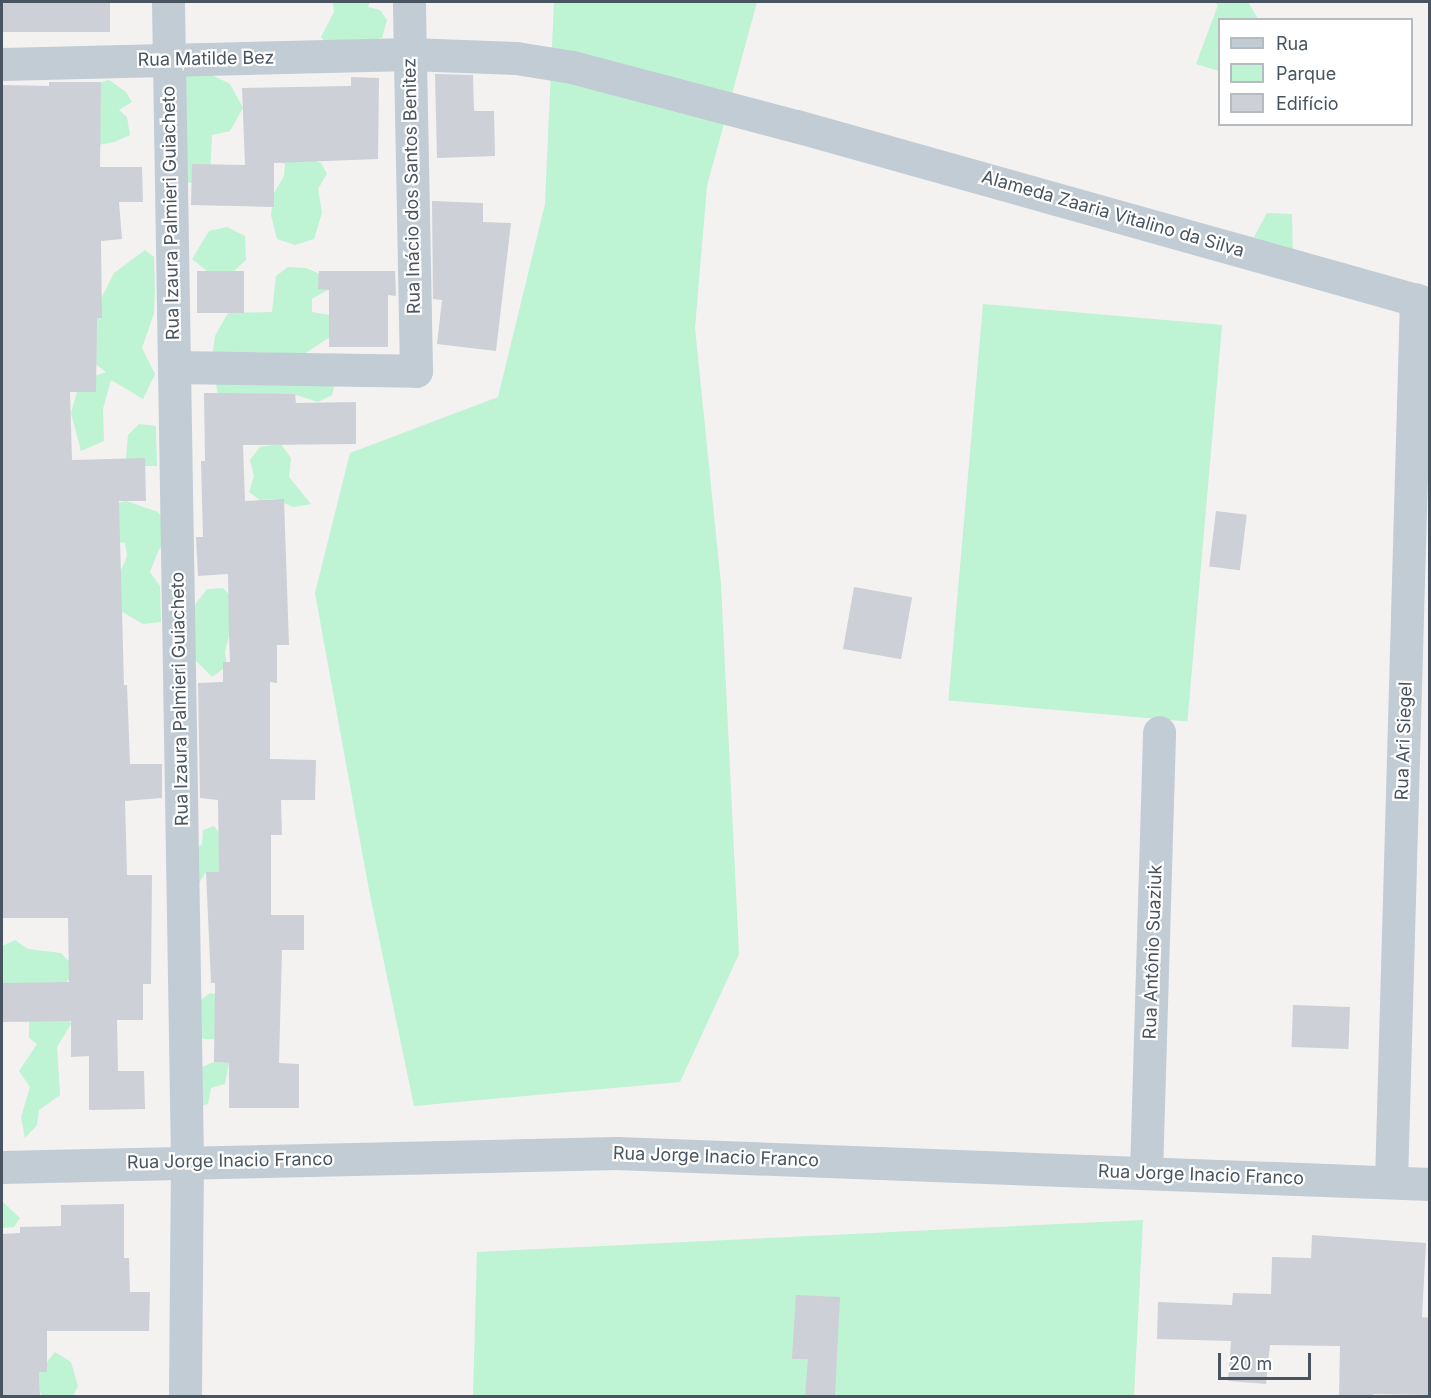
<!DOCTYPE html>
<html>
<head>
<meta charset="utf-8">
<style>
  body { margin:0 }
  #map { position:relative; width:1431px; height:1398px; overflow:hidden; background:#f4f1f1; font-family:Inter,sans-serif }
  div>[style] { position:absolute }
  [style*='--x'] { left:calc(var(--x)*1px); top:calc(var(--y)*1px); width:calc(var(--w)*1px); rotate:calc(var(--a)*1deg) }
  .green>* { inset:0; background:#bef3d3; transform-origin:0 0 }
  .building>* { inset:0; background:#cdd0d6; transform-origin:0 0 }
  .street>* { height:33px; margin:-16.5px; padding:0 16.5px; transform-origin:16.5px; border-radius:16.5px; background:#c1ccd4 }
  span { translate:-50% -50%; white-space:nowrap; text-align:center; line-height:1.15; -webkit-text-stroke:4.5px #fff; paint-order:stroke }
  .street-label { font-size:18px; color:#485560 }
  .frame { position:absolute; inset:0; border:3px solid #485560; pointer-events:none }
  .legend { position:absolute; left:1218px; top:18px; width:195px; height:108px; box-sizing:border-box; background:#fff; border:2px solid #b6bbbf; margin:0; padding:8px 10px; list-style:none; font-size:18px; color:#485560 }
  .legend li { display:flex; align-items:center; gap:12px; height:30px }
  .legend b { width:30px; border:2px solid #b6bbbf }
  .scale { position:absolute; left:1218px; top:1353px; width:93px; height:27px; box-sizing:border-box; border:3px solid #485560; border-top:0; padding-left:8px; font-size:18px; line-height:21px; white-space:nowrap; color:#485560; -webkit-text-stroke:4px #fff; paint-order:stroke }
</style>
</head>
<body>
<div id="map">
  <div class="green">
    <div style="clip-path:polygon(333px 2px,370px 2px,368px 7px,380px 10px,387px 20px,382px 38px,330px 48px,321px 37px,334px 12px)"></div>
    <div style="clip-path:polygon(554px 2px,757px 2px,707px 186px,695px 328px,721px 584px,739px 954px,680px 1082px,414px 1106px,369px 890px,315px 593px,350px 453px,498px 397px,545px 204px)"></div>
    <div style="clip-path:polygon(1214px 2px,1248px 2px,1258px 19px,1220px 20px,1219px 71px,1196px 64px,1218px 5px)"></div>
    <div style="clip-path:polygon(190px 68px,208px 73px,230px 84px,243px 108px,230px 131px,212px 135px,210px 174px,192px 183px,173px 181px,172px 101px)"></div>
    <div style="clip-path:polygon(109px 80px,126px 92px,132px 102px,119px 110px,127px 117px,130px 135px,114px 142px,93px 146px,90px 102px,101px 82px)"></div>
    <div style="clip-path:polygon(295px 153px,321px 163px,327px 174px,318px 189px,322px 213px,314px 239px,295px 245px,277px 239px,271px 215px,274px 193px,284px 176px,285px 164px,268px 158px)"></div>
    <div style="clip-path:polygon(1267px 213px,1292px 214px,1293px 256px,1254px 237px)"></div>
    <div style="clip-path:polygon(227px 227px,245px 236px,246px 260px,234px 271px,207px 271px,192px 259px,209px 231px)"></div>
    <div style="clip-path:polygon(145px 250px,154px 257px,155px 291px,154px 313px,142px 348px,155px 374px,143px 399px,111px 380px,103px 409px,104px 441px,81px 451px,71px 413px,80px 381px,106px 372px,88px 358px,84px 333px,114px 273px)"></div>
    <div style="clip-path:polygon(288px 267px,306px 268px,320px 274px,329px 289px,312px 299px,312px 312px,329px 315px,336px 333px,307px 352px,303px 360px,335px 384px,332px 395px,318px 402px,296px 395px,290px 410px,220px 409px,212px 357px,215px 336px,228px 313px,272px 312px,276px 276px)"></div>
    <div style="left:983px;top:304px;width:240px;height:398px;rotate:5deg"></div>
    <div style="clip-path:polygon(139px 424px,156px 426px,157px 466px,135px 466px,126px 458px,128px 435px)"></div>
    <div style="clip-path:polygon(281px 444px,291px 458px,289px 477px,311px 504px,293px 507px,275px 499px,260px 500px,249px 492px,254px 476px,250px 460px,260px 447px)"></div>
    <div style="clip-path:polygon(126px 501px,158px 512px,167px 524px,170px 538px,159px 549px,150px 572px,160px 586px,161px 622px,143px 624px,119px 610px,111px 581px,122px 568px,127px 556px,125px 543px,108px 541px,104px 506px)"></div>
    <div style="clip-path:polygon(223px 588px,237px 603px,225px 652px,227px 666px,212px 677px,195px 660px,194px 606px,207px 589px)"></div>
    <div style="clip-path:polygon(214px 826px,220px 835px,219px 872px,206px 872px,196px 888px,194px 851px,202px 844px,203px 830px)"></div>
    <div style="clip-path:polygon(15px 940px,28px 949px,61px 953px,76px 969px,63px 988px,63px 1007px,71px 1024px,57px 1047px,60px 1095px,39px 1110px,37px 1125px,25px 1138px,21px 1117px,30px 1087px,19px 1071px,37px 1044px,29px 1038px,29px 1008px,4px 983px,2px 985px,2px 946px)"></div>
    <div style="clip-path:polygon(210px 993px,227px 997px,222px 1022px,214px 1039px,204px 1039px,189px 1030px,196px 1004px)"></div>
    <div style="clip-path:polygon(214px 1062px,229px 1063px,225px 1084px,211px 1088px,208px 1104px,195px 1107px,197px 1069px)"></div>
    <div style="clip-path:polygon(2px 1201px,20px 1218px,14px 1227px,2px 1228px)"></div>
    <div style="clip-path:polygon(1143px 1220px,1134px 1396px,473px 1396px,477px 1252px)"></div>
    <div style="clip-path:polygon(55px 1352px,71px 1362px,78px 1386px,73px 1396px,42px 1396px,40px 1392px,39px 1372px)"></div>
  </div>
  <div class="building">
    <div style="left:2px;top:2px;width:108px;height:30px"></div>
    <div style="clip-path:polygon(435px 74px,473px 75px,474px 111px,494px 111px,495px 156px,437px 158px)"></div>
    <div style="clip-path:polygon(351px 77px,379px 78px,378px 159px,274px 163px,274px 207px,191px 205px,192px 164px,245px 165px,242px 88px,351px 86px)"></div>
    <div style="clip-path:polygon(49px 82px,101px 82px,100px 167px,142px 167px,143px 202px,119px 202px,122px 239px,101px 241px,102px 318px,97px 318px,96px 392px,70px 392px,72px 460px,145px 458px,146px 501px,119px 501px,124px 685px,127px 685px,130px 764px,162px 764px,162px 798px,125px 801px,127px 875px,152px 875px,151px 984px,143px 984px,143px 1020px,117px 1020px,118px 1071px,144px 1071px,145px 1109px,89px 1110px,89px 1056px,71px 1057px,71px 1021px,2px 1022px,2px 983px,69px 982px,68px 918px,2px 918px,2px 85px,49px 86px)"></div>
    <div style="clip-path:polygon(432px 201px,483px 203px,483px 222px,511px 223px,496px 351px,437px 344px,442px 300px,433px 299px)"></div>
    <div style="left:197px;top:271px;width:47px;height:42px"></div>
    <div style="clip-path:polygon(319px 271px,395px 271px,396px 296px,388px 295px,388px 347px,329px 347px,329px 290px,318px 289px)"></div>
    <div style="clip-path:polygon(204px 393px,295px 394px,296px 403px,356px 402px,356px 444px,243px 445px,245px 501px,284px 499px,289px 645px,277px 645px,277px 683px,270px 682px,270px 759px,316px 760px,315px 800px,281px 800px,282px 835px,271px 835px,271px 915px,304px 915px,304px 950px,282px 950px,279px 1063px,299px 1064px,299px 1108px,229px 1108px,229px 1063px,214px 1062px,215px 983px,211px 983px,206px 872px,219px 872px,218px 800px,200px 798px,198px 683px,223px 682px,223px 662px,230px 662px,229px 636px,228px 574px,198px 576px,196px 537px,203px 537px,201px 461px,205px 461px)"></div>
    <div style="left:1216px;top:511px;width:31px;height:56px;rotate:7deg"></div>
    <div style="left:854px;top:587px;width:59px;height:63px;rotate:10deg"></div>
    <div style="left:1293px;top:1005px;width:57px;height:42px;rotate:2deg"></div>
    <div style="clip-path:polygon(124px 1204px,124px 1258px,129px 1258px,130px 1292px,150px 1292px,149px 1331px,47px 1331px,47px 1372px,39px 1372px,40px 1396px,2px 1396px,2px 1234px,20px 1233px,20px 1227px,61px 1226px,61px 1205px)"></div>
    <div style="clip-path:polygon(1312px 1235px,1426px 1243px,1422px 1317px,1430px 1318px,1430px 1395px,1373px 1394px,1373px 1396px,1339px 1396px,1340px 1346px,1270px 1345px,1266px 1384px,1228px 1381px,1231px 1341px,1157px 1339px,1158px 1302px,1232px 1305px,1233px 1293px,1271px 1294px,1272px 1257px,1311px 1258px)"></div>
    <div style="clip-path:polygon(796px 1295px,840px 1297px,835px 1396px,805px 1396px,808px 1359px,792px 1359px)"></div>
  </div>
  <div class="street">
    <div style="--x:168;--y:2;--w:1159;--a:89.06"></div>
    <div style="--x:187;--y:1161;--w:235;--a:90.5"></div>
    <div style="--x:2;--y:64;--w:408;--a:-1.4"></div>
    <div style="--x:410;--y:54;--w:106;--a:2.2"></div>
    <div style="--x:516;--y:58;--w:57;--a:9.1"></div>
    <div style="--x:572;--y:67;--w:232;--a:14.8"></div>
    <div style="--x:796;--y:126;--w:659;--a:15.68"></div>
    <div style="--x:174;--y:367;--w:242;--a:0.9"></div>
    <div style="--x:416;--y:371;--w:369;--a:-91.1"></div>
    <div style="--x:2;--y:1167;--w:614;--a:-1.31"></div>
    <div style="--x:616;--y:1153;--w:815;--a:2.18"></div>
    <div style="--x:1146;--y:1173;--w:441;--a:-88.3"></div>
    <div style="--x:1391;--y:1182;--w:883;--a:-88.38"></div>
  </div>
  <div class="street-label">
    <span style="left:206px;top:59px;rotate:-1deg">Rua Matilde Bez</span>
    <span style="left:412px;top:186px;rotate:-91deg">Rua Inácio dos Santos Benitez</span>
    <span style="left:171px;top:213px;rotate:-91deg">Rua Izaura Palmieri Guiacheto</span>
    <span style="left:1113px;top:214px;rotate:16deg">Alameda Zaaria Vitalino da Silva</span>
    <span style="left:180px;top:699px;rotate:-91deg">Rua Izaura Palmieri Guiacheto</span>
    <span style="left:1404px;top:741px;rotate:-88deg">Rua Ari Siegel</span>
    <span style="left:1153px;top:952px;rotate:-88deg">Rua Antônio Suaziuk</span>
    <span style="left:716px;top:1157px;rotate:2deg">Rua Jorge Inacio Franco</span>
    <span style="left:230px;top:1161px;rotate:-1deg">Rua Jorge Inacio Franco</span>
    <span style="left:1201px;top:1175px;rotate:2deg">Rua Jorge Inacio Franco</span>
  </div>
  <div class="frame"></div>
  <ul class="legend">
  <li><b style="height:8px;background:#c1ccd4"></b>Rua</li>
  <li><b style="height:16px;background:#bef3d3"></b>Parque</li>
  <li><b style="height:16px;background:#cdd0d6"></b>Edifício</li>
  </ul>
  <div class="scale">20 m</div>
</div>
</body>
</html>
